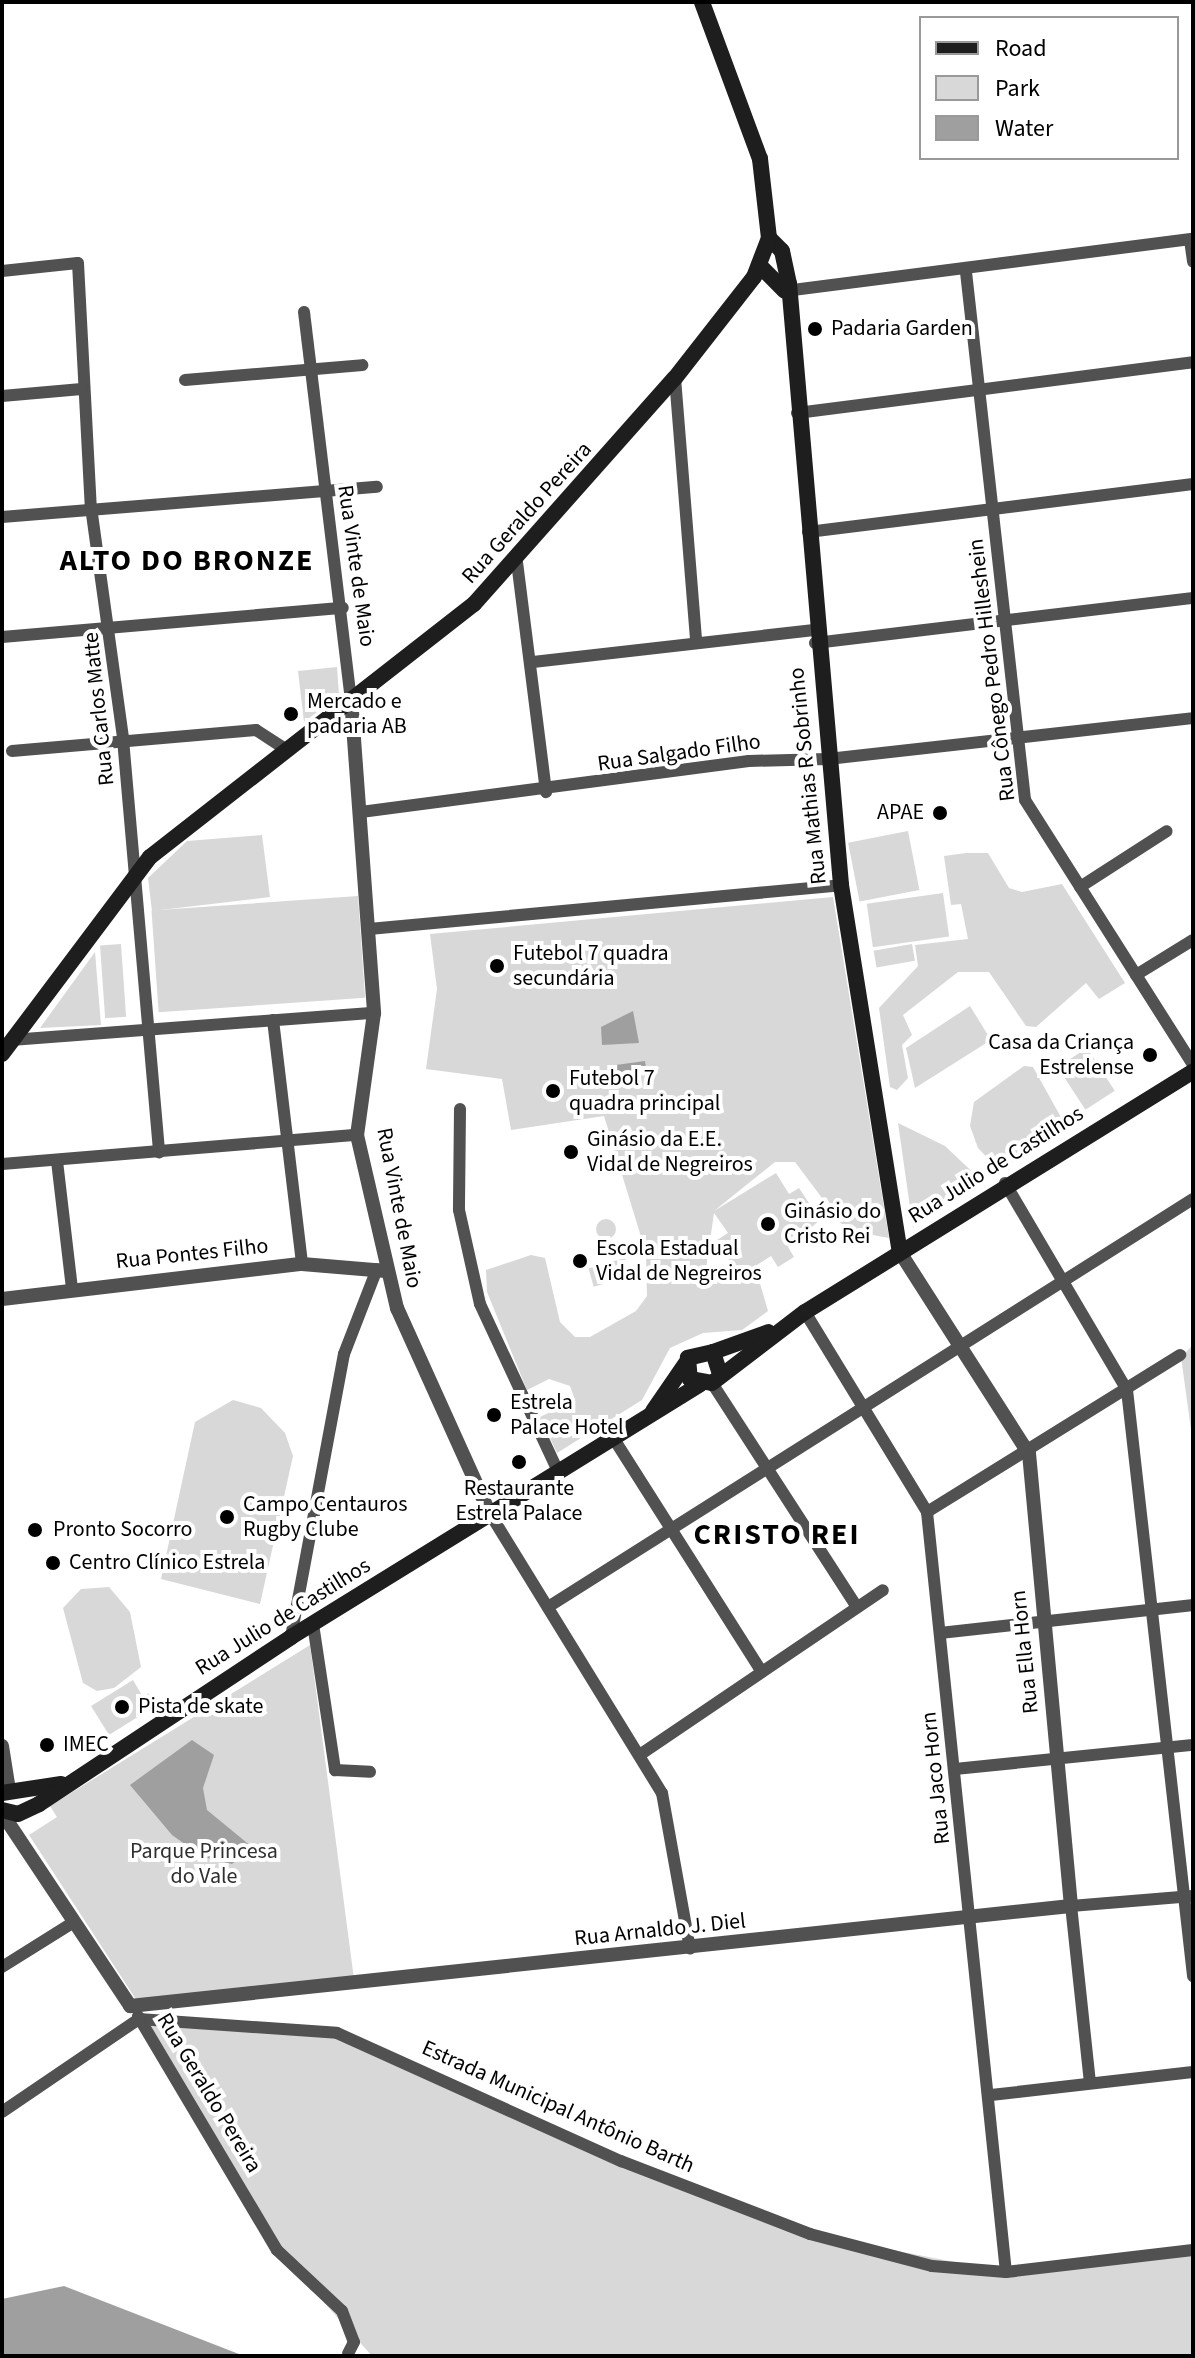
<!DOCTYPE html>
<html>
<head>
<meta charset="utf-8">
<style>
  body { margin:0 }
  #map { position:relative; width:1195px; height:2358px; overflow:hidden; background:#fff; font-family:"Source Sans 3",sans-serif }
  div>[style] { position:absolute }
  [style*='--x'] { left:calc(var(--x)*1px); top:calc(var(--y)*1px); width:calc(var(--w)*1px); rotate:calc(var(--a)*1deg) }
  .green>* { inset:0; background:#d8d8d8; transform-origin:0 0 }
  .round { border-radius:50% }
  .water>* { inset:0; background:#9f9f9f; transform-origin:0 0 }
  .minor>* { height:12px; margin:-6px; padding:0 6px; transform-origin:6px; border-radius:6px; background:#515151 }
  .tertiary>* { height:14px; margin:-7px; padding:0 7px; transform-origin:7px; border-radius:7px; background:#515151 }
  .secondary>* { height:16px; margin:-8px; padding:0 8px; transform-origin:8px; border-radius:8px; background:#1e1e1e }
  .dots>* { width:22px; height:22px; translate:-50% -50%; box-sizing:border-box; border:4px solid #fff; border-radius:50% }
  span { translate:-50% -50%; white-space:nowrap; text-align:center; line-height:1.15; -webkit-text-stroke:8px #fff; paint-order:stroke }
  .poi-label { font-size:22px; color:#000 }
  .left { translate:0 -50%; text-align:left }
  .right { translate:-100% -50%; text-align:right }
  .street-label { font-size:22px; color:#000 }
  .park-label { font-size:22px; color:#2f2f2f }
  .district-label { font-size:30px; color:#000; font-weight:700; letter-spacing:2px }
  .frame { position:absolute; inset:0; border:4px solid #000; pointer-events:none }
  .legend { position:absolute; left:919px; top:16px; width:260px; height:144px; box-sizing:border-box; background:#fff; border:2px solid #999; margin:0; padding:10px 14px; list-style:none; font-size:24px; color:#000 }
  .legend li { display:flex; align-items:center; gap:16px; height:40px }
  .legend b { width:40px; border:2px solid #999 }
</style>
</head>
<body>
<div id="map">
  <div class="green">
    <div style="clip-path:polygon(337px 667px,339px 695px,304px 722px,298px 671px)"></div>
    <div style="left:908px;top:831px;width:60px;height:61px;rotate:79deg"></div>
    <div style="clip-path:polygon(262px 835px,270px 897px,152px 911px,148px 878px,187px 841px)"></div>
    <div style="clip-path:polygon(966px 853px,988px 853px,1009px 888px,1022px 892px,1062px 884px,1125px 983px,1099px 999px,1086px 983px,1036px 1027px,1026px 1026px,989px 972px,958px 972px,903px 1015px,912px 1035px,902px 1045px,908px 1078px,897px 1090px,890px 1087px,879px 1008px,918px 966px,915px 945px,968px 939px,961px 904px,951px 905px,944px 856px)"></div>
    <div style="left:943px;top:893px;width:44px;height:77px;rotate:82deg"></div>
    <div style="left:358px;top:896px;width:102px;height:207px;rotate:86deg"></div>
    <div style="clip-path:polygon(833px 897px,889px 1238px,846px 1230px,795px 1162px,775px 1162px,714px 1211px,776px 1173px,789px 1194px,799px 1188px,820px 1220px,788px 1247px,794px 1257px,778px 1267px,771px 1256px,749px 1270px,731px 1263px,717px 1240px,728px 1233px,714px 1213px,705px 1276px,759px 1280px,768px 1311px,742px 1330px,703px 1333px,670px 1348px,642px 1400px,557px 1453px,540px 1417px,575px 1400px,570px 1386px,549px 1379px,527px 1390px,487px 1292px,486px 1270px,531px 1255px,545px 1258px,560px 1322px,575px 1337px,590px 1337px,636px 1311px,647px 1296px,646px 1253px,604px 1116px,511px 1130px,502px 1079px,426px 1069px,437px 989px,430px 934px)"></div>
    <div style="left:121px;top:944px;width:73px;height:21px;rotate:86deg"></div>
    <div style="left:912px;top:944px;width:17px;height:39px;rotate:80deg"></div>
    <div style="clip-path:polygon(95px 952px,101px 1025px,40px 1028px)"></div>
    <div style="clip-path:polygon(970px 1006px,991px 1040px,915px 1088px,906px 1048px)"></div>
    <div style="left:1087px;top:1048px;width:51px;height:35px;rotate:57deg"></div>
    <div style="clip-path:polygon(1024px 1066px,1033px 1067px,1067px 1128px,999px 1170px,978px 1148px,970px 1126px,974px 1102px)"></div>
    <div style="clip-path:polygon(898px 1123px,945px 1146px,980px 1179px,913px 1228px)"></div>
    <div class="round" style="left:596px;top:1219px;width:20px;height:20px"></div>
    <div style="left:625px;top:1258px;width:19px;height:38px;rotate:74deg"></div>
    <div style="clip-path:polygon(1193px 1345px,1193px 1444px,1181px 1357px)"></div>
    <div style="clip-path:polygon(233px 1400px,261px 1408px,285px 1433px,293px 1456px,260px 1604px,161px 1579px,195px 1422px)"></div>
    <div style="clip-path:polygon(109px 1587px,130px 1612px,141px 1667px,114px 1688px,97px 1691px,83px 1683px,63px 1608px,81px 1589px)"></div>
    <div style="clip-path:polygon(310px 1645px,354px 1979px,137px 2001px,29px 1835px,57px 1817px,50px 1806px)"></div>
    <div style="clip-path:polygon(133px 1680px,143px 1697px,149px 1693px,152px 1708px,109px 1735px,91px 1706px)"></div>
    <div style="clip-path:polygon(139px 2019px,337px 2033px,621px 2161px,810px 2234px,1006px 2272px,1193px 2250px,1193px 2356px,372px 2356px,293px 2268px)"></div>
  </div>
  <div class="water">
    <div style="clip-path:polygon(633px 1011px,639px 1043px,602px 1045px,601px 1027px)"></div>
    <div style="left:645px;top:1061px;width:14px;height:35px;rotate:82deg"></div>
    <div style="clip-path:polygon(192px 1740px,214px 1755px,203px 1788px,207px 1810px,252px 1847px,232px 1864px,203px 1857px,172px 1835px,130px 1785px)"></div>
    <div style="clip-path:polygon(64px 2286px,244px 2356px,2px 2356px,2px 2299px)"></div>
  </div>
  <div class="minor">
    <div style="--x:1190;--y:240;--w:22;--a:82"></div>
    <div style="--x:2;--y:271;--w:76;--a:-6"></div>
    <div style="--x:78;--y:263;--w:244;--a:87"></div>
    <div style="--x:91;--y:507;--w:234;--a:82.1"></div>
    <div style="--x:123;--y:739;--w:415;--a:85"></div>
    <div style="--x:966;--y:272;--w:531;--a:83.62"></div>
    <div style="--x:1025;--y:800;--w:314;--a:57.6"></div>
    <div style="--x:785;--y:291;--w:411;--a:-7.3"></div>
    <div style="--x:304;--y:312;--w:389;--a:83.1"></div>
    <div style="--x:675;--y:378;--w:261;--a:85.4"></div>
    <div style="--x:185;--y:380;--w:178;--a:-4.8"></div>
    <div style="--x:2;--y:396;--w:80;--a:-5"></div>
    <div style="--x:797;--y:413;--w:399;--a:-7.3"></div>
    <div style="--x:2;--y:517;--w:376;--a:-4.6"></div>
    <div style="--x:808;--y:532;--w:388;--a:-7.1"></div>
    <div style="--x:517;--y:562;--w:232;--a:82.8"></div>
    <div style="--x:2;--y:637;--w:342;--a:-4.9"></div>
    <div style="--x:815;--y:643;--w:381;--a:-6.8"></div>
    <div style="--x:533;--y:662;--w:283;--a:-6.5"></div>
    <div style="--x:12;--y:751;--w:245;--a:-4.9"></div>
    <div style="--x:256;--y:730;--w:31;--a:33"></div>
    <div style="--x:361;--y:812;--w:391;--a:-7.5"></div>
    <div style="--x:749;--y:761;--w:79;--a:-1.5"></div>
    <div style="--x:828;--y:759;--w:367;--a:-6.4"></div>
    <div style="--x:1080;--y:887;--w:103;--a:-32.8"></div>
    <div style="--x:369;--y:929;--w:474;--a:-5.3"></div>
    <div style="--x:1136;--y:975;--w:67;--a:-31.6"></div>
    <div style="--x:273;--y:1020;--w:246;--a:83.2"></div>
    <div style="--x:11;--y:1040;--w:364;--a:-4.3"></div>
    <div style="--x:460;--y:1109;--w:101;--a:90.6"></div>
    <div style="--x:459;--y:1210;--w:96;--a:77.4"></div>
    <div style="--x:480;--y:1304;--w:184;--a:65"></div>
    <div style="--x:57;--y:1161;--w:129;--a:83.3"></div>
    <div style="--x:2;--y:1164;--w:356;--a:-4.7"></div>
    <div style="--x:1005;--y:1183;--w:240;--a:59.5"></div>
    <div style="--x:1127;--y:1390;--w:590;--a:83.57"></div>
    <div style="--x:805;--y:1312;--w:234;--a:58.6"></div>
    <div style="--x:927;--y:1512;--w:764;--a:84.07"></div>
    <div style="--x:712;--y:1383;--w:267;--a:57.1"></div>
    <div style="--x:614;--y:1439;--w:276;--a:57.6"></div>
    <div style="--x:489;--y:1512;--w:330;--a:58.4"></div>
    <div style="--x:662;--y:1793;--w:158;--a:79.8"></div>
    <div style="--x:927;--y:1512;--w:298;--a:-31.8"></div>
    <div style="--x:548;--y:1607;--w:763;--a:-32.32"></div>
    <div style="--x:313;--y:1624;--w:148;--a:81.4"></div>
    <div style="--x:335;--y:1770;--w:35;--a:3"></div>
    <div style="--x:940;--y:1633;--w:255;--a:-6.3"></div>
    <div style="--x:291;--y:1637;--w:288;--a:-79.4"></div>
    <div style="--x:344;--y:1354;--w:91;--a:-68.8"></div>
    <div style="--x:641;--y:1754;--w:292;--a:-34.1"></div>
    <div style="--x:955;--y:1769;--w:239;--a:-5.8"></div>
    <div style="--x:2;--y:1967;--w:85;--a:-32"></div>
    <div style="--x:138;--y:2016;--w:272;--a:59.3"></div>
    <div style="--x:277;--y:2250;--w:89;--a:43.2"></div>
    <div style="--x:342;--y:2311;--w:33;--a:69"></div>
    <div style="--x:354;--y:2342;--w:13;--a:117"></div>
    <div style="--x:139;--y:2019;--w:198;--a:4"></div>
    <div style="--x:337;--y:2033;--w:312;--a:24.3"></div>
    <div style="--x:621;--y:2161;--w:203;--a:21.1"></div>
    <div style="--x:810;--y:2234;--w:126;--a:14.7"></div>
    <div style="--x:932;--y:2266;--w:74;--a:4.6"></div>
    <div style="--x:1006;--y:2272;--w:188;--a:-6.7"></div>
    <div style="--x:1090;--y:2083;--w:178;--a:-96.1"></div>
    <div style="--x:1071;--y:1906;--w:122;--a:-4.7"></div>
    <div style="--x:991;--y:2095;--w:203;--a:-6.5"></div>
    <div style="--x:2;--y:2112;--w:166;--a:-34.2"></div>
  </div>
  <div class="tertiary">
    <div style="--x:351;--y:698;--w:316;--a:85.8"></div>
    <div style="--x:374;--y:1013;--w:123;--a:97.9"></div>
    <div style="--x:357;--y:1135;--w:178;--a:77"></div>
    <div style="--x:397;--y:1308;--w:224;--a:65.7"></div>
    <div style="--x:2;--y:1299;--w:302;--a:-6.7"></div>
    <div style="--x:302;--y:1264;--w:84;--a:4.8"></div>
    <div style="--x:2;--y:1746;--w:45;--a:81"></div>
    <div style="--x:2;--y:1813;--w:232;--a:56.4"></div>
    <div style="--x:130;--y:2006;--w:946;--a:-6.07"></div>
    <div style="--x:1071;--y:1906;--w:454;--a:-95.3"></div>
    <div style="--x:1029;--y:1454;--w:240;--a:-122.6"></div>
  </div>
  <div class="secondary">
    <div style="--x:769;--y:238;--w:18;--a:45"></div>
    <div style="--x:782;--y:251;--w:33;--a:78"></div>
    <div style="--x:789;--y:283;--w:604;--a:85.06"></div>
    <div style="--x:841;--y:885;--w:372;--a:80.9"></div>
    <div style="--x:760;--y:266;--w:35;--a:45"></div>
    <div style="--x:2;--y:1054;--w:246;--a:-53.1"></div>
    <div style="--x:150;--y:857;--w:411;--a:-38"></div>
    <div style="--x:474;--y:604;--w:302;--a:-48.4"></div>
    <div style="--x:675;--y:378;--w:128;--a:-52"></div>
    <div style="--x:754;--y:277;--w:42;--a:-69"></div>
    <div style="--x:769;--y:238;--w:80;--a:-96.5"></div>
    <div style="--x:760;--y:159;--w:167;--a:-110.3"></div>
    <div style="--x:713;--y:1352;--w:59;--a:-19.7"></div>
    <div style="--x:720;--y:1374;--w:23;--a:-108"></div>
    <div style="--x:713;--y:1352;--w:26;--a:167"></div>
    <div style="--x:688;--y:1358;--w:21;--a:85"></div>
    <div style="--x:690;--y:1379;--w:22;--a:10"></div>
    <div style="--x:712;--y:1383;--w:117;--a:-37.4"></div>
    <div style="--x:805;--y:1312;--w:457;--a:-31.8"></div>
    <div style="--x:653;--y:1411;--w:58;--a:-55.5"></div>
    <div style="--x:2;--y:1793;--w:60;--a:-8.7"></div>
    <div style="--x:2;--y:1810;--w:16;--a:14"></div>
    <div style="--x:18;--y:1814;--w:23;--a:-25"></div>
    <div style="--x:39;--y:1804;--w:302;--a:-33.5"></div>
    <div style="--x:291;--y:1637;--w:481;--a:-31.7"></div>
  </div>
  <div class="dots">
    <div style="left:815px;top:329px;background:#000"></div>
    <div style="left:291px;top:714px;background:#000"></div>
    <div style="left:940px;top:813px;background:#000"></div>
    <div style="left:497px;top:966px;background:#000"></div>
    <div style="left:1150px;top:1055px;background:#000"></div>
    <div style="left:553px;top:1091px;background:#000"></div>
    <div style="left:571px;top:1152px;background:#000"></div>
    <div style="left:768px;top:1224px;background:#000"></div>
    <div style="left:580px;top:1261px;background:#000"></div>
    <div style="left:494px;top:1415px;background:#000"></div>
    <div style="left:519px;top:1462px;background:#000"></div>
    <div style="left:227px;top:1517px;background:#000"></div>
    <div style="left:35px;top:1530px;background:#000"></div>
    <div style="left:53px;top:1563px;background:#000"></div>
    <div style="left:122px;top:1707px;background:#000"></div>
    <div style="left:47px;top:1745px;background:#000"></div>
  </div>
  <div class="poi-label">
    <span class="left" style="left:831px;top:329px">Padaria Garden</span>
    <span class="left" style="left:307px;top:714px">Mercado e<br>padaria AB</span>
    <span class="right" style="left:924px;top:813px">APAE</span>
    <span class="left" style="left:513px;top:966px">Futebol 7 quadra<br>secundária</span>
    <span class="right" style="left:1134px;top:1055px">Casa da Criança<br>Estrelense</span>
    <span class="left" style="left:569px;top:1091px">Futebol 7<br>quadra principal</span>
    <span class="left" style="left:587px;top:1152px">Ginásio da E.E.<br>Vidal de Negreiros</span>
    <span class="left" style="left:784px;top:1224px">Ginásio do<br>Cristo Rei</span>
    <span class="left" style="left:596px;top:1261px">Escola Estadual<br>Vidal de Negreiros</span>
    <span class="left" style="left:510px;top:1415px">Estrela<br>Palace Hotel</span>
    <span style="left:519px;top:1501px">Restaurante<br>Estrela Palace</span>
    <span class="left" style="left:243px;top:1517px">Campo Centauros<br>Rugby Clube</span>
    <span class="left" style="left:53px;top:1530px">Pronto Socorro</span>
    <span class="left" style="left:69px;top:1563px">Centro Clínico Estrela</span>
    <span class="left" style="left:138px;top:1707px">Pista de skate</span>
    <span class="left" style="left:63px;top:1745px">IMEC</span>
  </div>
  <div class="street-label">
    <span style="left:527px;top:513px;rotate:-48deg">Rua Geraldo Pereira</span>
    <span style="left:356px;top:566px;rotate:82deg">Rua Vinte de Maio</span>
    <span style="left:992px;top:670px;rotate:-97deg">Rua Cônego Pedro Hilleshein</span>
    <span style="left:99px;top:709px;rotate:-96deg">Rua Carlos Matte</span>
    <span style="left:679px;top:753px;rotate:-8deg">Rua Salgado Filho</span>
    <span style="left:808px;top:776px;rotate:-96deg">Rua Mathias R Sobrinho</span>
    <span style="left:996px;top:1165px;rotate:-32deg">Rua Julio de Castilhos</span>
    <span style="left:399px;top:1208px;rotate:79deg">Rua Vinte de Maio</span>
    <span style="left:192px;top:1254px;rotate:-6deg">Rua Pontes Filho</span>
    <span style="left:283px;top:1617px;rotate:-32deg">Rua Julio de Castilhos</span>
    <span style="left:1025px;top:1652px;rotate:-96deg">Rua Ella Horn</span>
    <span style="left:936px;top:1778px;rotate:-96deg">Rua Jaco Horn</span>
    <span style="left:660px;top:1930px;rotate:-6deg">Rua Arnaldo J. Diel</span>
    <span style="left:209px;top:2093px;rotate:59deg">Rua Geraldo Pereira</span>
    <span style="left:558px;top:2107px;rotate:24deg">Estrada Municipal Antônio Barth</span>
  </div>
  <div class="park-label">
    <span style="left:204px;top:1864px">Parque Princesa<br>do Vale</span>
  </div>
  <div class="district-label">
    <span style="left:187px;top:561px">ALTO DO BRONZE</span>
    <span style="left:777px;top:1535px">CRISTO REI</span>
  </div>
  <div class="frame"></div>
  <ul class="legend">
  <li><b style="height:10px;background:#1e1e1e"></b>Road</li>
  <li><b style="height:22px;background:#d8d8d8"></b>Park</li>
  <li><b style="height:22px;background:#9f9f9f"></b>Water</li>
  </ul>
</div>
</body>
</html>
